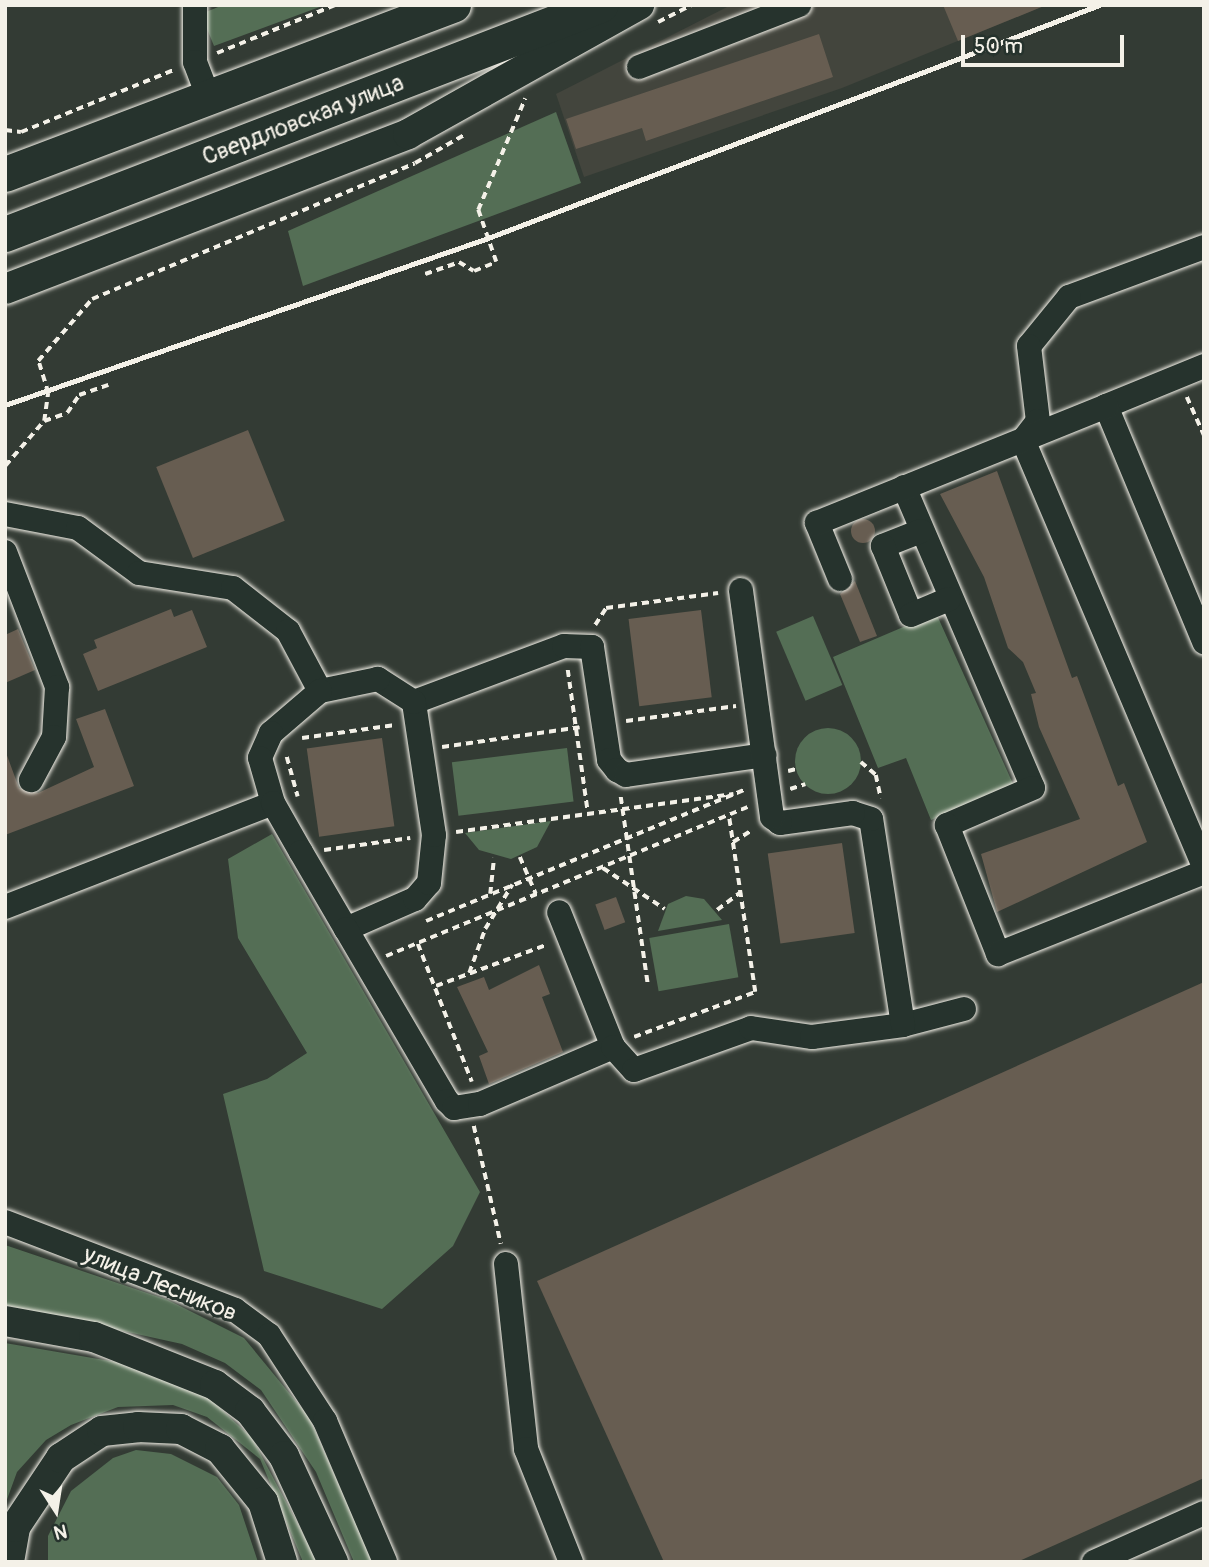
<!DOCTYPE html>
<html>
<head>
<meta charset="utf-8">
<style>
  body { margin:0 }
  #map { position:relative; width:1209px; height:1567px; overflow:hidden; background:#333b34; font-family:Pangolin,sans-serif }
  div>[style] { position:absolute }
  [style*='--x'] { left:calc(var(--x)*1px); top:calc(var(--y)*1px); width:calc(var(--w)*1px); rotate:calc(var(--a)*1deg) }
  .built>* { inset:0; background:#43453d }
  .green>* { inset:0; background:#546e55; transform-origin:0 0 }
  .round { border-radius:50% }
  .building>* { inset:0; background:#675d51; transform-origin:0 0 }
  .path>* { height:3.5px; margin-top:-1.75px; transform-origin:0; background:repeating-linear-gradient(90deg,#f4f1e8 0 7px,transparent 0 12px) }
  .roads { filter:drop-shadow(0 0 2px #f4f1e8) drop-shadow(0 0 2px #f4f1e8) }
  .minor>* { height:24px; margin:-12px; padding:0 12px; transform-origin:12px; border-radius:12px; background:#26332d }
  .major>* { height:30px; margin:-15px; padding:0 15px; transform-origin:15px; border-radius:15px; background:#26332d }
  .highway>* { height:35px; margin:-17.5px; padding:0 17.5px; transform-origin:17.5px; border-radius:17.5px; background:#26332d }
  .rail>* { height:5px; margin:-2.5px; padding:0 2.5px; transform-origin:2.5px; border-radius:2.5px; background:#f4f1e8 }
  span { translate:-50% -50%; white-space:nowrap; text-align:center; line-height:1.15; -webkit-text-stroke:6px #26332d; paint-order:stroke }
  .street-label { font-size:24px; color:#f4f1e8 }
  .frame { position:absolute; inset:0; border:7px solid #f4f1e8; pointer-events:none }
  .north { position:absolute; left:21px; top:1476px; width:70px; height:70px; -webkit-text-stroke:5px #26332d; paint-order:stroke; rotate:168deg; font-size:19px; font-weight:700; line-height:28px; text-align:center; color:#f4f1e8 }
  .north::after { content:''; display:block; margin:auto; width:24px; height:32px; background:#f4f1e8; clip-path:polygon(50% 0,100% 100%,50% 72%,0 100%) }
  .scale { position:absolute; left:961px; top:35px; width:163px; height:32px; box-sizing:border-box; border:4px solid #f4f1e8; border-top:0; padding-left:9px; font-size:21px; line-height:24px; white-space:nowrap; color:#f4f1e8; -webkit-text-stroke:5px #26332d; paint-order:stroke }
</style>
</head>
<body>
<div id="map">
  <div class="built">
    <div style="clip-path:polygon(731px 5px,1046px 5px,842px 88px,584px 177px,556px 94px)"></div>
  </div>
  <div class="green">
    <div style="clip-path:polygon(223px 5px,325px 5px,214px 46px,201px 14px)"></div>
    <div style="clip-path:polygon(556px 112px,581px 183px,303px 286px,288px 231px)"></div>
    <div style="clip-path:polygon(936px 613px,1014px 786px,931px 820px,906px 758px,878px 768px,833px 657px)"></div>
    <div style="left:813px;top:616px;width:75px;height:40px;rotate:67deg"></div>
    <div class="round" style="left:795px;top:728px;width:66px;height:66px"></div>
    <div style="left:567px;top:748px;width:54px;height:116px;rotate:83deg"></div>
    <div style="clip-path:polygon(551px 821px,537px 847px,511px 859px,479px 850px,465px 833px)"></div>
    <div style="clip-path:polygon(272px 834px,480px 1192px,453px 1246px,382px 1309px,264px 1271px,223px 1094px,267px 1079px,307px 1053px,238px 938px,228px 859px)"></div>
    <div style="clip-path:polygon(686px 896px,704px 899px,722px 920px,658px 931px,668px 904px)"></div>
    <div style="left:729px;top:924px;width:54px;height:81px;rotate:80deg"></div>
    <div style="clip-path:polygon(5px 1245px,168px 1300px,244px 1338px,309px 1417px,373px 1562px,354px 1562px,316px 1472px,261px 1390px,225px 1363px,182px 1344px,5px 1305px)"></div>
    <div style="clip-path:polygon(5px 1343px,116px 1362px,207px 1396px,252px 1438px,318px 1562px,303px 1562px,260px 1459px,207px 1417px,173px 1405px,118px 1407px,71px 1425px,46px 1440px,17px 1472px,5px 1505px)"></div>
    <div style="clip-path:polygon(136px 1450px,171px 1454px,217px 1477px,239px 1505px,258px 1562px,48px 1562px,48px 1536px,71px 1491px,113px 1458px)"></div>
  </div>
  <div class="building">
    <div style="clip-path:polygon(943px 5px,1044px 5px,1044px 6px,958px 41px)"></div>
    <div style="clip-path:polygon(819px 34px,833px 77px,646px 141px,642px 128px,576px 149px,566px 119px)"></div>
    <div style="left:248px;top:430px;width:98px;height:99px;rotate:68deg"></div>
    <div style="clip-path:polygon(997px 471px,1072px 678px,1077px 676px,1118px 786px,1124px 783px,1147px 842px,997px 912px,981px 854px,1080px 819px,1039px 727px,1031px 694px,1036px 693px,1023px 662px,1008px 648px,984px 577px,940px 494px)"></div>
    <div class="round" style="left:851px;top:519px;width:24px;height:24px"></div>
    <div style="clip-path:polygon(855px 581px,877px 636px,860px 642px,840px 594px)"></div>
    <div style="clip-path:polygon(171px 609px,174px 617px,192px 610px,207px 647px,98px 691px,83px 654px,97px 648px,94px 640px)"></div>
    <div style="left:701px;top:610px;width:88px;height:73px;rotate:83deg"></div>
    <div style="clip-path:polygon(18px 629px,35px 670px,5px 683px,5px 635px)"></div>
    <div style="clip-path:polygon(105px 709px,134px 786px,5px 835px,5px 750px,19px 788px,38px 793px,94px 767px,76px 719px)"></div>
    <div style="left:382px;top:738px;width:89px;height:76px;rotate:82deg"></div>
    <div style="left:842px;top:843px;width:91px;height:75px;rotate:82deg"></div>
    <div style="left:616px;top:897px;width:27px;height:22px;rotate:70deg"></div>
    <div style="clip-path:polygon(539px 965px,550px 994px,542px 997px,563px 1052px,489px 1084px,479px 1056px,488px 1052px,457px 987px,484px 977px,489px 990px)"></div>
    <div style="clip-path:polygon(1204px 982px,1204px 1478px,1017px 1562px,664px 1562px,537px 1281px)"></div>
  </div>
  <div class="path">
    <div style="--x:658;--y:22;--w:37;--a:-27"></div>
    <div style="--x:217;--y:53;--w:127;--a:-22.1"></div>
    <div style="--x:5;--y:130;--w:16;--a:7"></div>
    <div style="--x:21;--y:132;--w:165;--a:-22.1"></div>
    <div style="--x:425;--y:274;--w:36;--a:-19"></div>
    <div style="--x:459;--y:262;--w:17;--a:31"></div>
    <div style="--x:474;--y:271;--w:24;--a:-22"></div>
    <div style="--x:496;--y:262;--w:55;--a:-109.1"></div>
    <div style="--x:478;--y:210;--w:121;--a:-67.1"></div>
    <div style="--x:1187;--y:397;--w:42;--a:65.9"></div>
    <div style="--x:44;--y:421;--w:24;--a:-19"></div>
    <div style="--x:67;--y:413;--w:22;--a:-56"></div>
    <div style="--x:79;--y:395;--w:31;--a:-19"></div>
    <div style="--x:5;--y:466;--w:60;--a:-49.1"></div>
    <div style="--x:44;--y:421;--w:28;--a:-82"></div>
    <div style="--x:48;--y:393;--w:34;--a:-107"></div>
    <div style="--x:38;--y:361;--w:82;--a:-48.9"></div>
    <div style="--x:92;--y:299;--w:350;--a:-22.8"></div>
    <div style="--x:415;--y:163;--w:56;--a:-29.7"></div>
    <div style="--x:595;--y:625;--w:20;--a:-57"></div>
    <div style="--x:606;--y:608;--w:113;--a:-7.6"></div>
    <div style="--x:568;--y:670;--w:144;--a:82"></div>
    <div style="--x:626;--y:721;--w:111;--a:-7.8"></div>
    <div style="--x:302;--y:738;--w:94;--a:-8"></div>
    <div style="--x:442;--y:747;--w:139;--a:-8.2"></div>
    <div style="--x:287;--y:757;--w:41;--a:74.6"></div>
    <div style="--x:861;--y:762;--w:20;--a:41"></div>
    <div style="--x:876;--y:775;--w:24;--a:78"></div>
    <div style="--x:788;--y:771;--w:8;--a:-14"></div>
    <div style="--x:790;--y:789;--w:16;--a:-18"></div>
    <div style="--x:621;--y:797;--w:190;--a:81.8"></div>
    <div style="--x:456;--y:832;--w:280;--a:-7.8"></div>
    <div style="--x:733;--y:842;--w:22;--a:-32"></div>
    <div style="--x:324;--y:850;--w:87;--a:-7.9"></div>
    <div style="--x:520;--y:857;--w:40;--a:66.6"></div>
    <div style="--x:603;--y:868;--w:74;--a:33.5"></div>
    <div style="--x:490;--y:894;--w:36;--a:-84"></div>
    <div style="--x:717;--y:910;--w:30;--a:-37"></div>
    <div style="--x:426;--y:921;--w:346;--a:-22.4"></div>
    <div style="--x:418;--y:944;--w:148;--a:68.6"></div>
    <div style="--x:386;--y:956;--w:391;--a:-22.4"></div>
    <div style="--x:469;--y:973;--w:47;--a:-70"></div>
    <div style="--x:485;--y:929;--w:52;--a:-58.5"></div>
    <div style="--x:436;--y:986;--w:117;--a:-20.4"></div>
    <div style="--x:634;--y:1037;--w:129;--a:-20.4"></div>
    <div style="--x:755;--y:992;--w:177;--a:-98.5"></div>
    <div style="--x:474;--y:1126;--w:121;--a:77.1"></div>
  </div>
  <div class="roads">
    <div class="minor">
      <div style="--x:195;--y:5;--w:57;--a:90"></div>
      <div style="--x:195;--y:62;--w:36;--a:69"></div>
      <div style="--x:639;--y:67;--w:172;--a:-21.2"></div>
      <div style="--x:1204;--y:247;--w:144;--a:159.7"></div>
      <div style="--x:1069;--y:297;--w:63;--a:129.2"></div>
      <div style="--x:1029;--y:346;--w:76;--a:83.2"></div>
      <div style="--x:1038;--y:421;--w:24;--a:128"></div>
      <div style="--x:1023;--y:440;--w:463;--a:67"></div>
      <div style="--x:1204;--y:366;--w:106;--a:157.8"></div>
      <div style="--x:1106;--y:406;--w:256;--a:67.4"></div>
      <div style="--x:904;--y:487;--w:327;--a:66.8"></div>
      <div style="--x:1033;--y:788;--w:94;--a:156.7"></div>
      <div style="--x:947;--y:825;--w:139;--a:68.4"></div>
      <div style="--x:998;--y:954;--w:222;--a:-21.7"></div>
      <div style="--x:5;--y:514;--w:74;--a:10.9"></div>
      <div style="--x:78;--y:528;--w:76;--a:36.4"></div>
      <div style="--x:139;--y:573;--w:95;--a:9.1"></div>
      <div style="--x:233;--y:588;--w:70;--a:38"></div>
      <div style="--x:288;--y:631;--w:68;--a:61.9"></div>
      <div style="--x:921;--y:531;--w:41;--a:158.5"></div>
      <div style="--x:883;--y:546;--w:74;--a:67.9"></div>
      <div style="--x:911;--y:615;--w:41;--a:-22.8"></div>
      <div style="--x:5;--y:552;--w:145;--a:68.9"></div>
      <div style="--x:57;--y:687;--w:50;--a:93.4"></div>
      <div style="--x:54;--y:737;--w:49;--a:118.1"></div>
      <div style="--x:840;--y:579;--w:61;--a:-112.3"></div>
      <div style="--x:817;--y:523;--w:312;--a:-22"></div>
      <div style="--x:414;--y:702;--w:160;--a:-20.5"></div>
      <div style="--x:564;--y:646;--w:28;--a:2"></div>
      <div style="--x:592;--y:647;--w:114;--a:81.4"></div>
      <div style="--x:609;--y:760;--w:13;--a:51"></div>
      <div style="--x:617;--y:770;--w:10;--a:29"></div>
      <div style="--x:626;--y:775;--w:140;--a:-8.2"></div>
      <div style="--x:5;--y:907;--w:287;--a:-21.2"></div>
      <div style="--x:346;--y:929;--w:75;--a:-23.5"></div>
      <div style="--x:415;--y:899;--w:21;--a:-49"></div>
      <div style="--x:429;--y:883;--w:48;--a:-84.1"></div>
      <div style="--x:434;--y:835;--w:134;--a:-98.6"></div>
      <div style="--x:414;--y:702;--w:43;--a:-147.4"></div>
      <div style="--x:378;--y:679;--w:59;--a:168.3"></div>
      <div style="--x:320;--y:691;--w:65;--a:139.4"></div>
      <div style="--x:271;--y:733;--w:27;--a:114"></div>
      <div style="--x:260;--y:758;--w:47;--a:73.9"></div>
      <div style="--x:273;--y:803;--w:56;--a:60.3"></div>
      <div style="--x:301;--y:852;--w:89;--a:59.7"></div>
      <div style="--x:346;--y:929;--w:199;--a:59.6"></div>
      <div style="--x:447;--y:1101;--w:10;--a:45"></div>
      <div style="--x:454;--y:1108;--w:26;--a:-9"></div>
      <div style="--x:480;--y:1104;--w:145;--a:-23.2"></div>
      <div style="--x:613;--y:1047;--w:145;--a:-111.8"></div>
      <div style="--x:903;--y:1025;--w:63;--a:-14.7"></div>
      <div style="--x:613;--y:1047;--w:31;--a:48"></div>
      <div style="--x:634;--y:1070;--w:124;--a:-19.7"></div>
      <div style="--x:751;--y:1028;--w:62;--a:8.4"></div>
      <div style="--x:812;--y:1037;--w:92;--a:-7.5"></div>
      <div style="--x:903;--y:1025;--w:208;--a:-98.8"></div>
      <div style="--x:871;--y:819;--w:19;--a:-162"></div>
      <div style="--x:853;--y:813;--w:74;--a:172.2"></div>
      <div style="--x:780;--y:823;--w:10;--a:-143"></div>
      <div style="--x:772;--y:817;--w:229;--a:-97.8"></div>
      <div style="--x:5;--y:1222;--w:246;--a:20.9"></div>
      <div style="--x:235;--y:1310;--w:42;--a:36.3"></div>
      <div style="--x:269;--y:1335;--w:103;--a:56.9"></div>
      <div style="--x:325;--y:1421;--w:153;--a:66.9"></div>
      <div style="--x:506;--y:1264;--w:186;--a:83.8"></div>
      <div style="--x:526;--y:1449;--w:122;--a:68.3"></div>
      <div style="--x:1094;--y:1562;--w:120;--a:-24"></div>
    </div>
    <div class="major">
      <div style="--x:5;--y:289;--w:432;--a:-21"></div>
      <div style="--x:408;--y:134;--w:265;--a:-29.2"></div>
      <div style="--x:5;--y:1321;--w:90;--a:10.2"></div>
      <div style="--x:94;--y:1337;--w:130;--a:21.6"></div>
      <div style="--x:215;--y:1385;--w:44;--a:36.6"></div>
      <div style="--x:250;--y:1411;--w:56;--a:52.9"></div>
      <div style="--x:284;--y:1456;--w:117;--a:65.2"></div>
      <div style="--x:9;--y:1562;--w:36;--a:-80"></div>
      <div style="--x:15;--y:1527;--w:83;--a:-56.3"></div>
      <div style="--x:61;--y:1458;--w:49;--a:-33.4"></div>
      <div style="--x:102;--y:1431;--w:36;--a:-6"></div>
      <div style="--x:138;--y:1427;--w:43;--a:2.7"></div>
      <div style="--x:181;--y:1429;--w:44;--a:27.1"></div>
      <div style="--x:220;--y:1449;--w:68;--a:50.9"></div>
      <div style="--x:263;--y:1502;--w:63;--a:72.4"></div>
    </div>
    <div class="highway">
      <div style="--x:5;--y:174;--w:479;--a:-20.7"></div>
      <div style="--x:5;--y:234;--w:638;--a:-21.05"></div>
    </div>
  </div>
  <div class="rail">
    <div style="--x:5;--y:405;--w:511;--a:-19.07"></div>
    <div style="--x:488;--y:238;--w:654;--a:-20.87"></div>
  </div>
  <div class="street-label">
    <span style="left:303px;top:120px;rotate:-21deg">Свердловская улица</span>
    <span style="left:160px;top:1284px;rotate:22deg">улица Лесников</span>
  </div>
  <div class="frame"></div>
  <div class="north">N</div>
  <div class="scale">50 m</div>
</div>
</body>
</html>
